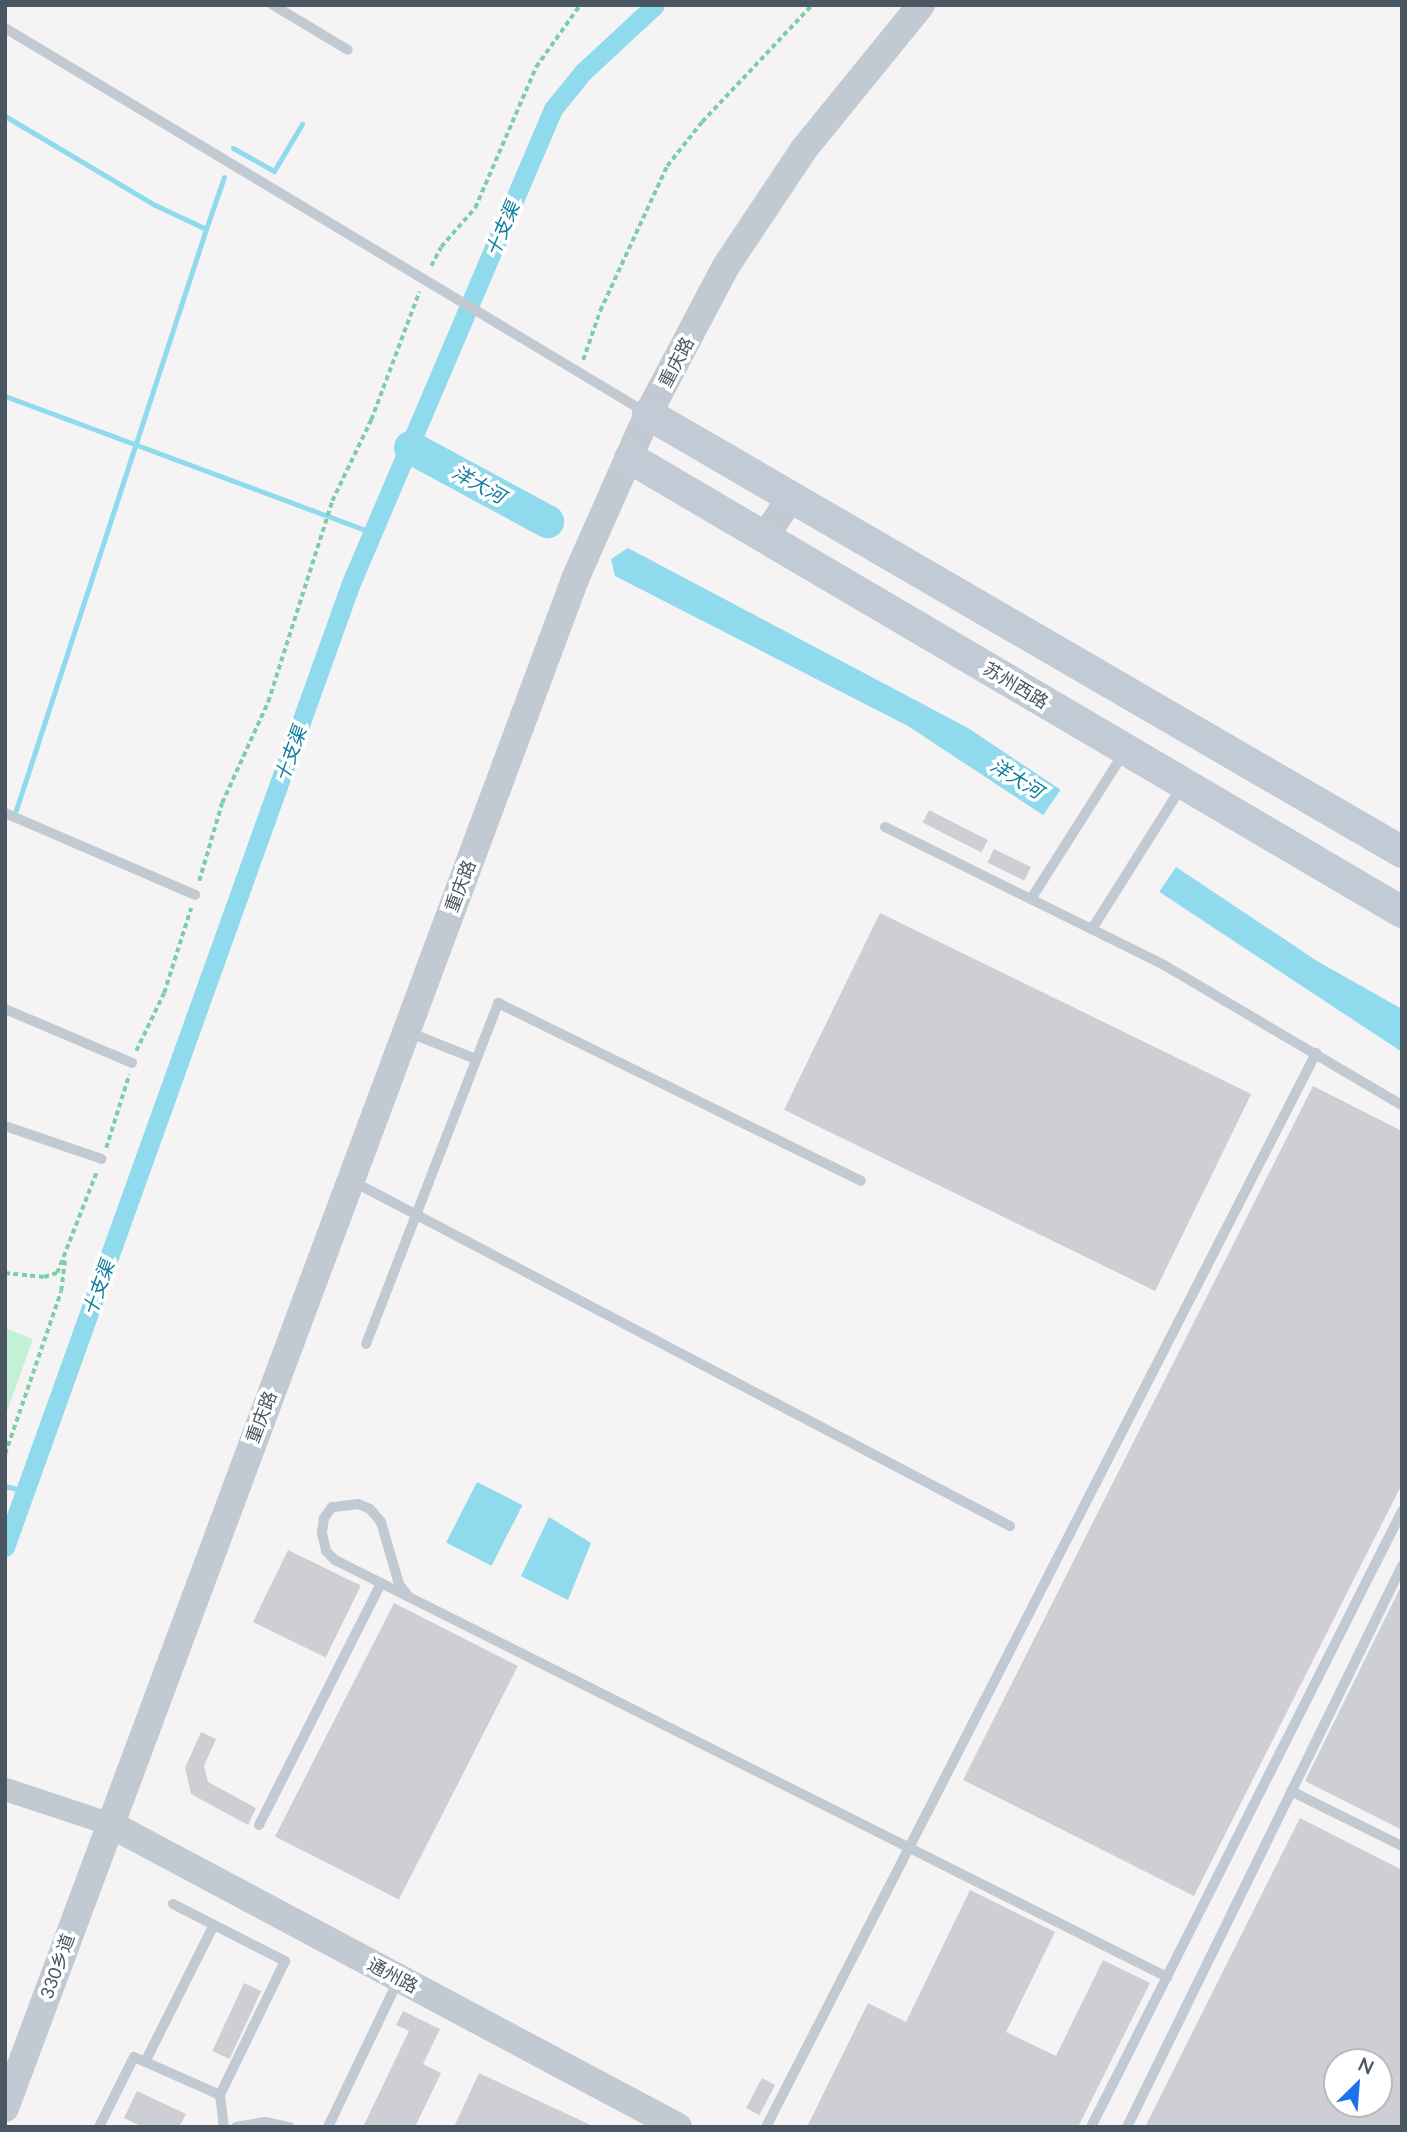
<!DOCTYPE html>
<html>
<head>
<meta charset="utf-8">
<style>
  body { margin:0 }
  #map { position:relative; width:1407px; height:2132px; overflow:hidden; background:#f5f3f3; font-family:Lato,"Noto Sans SC",sans-serif }
  div>[style] { position:absolute }
  [style*='--x'] { left:calc(var(--x)*1px); top:calc(var(--y)*1px); width:calc(var(--w)*1px); rotate:calc(var(--a)*1deg) }
  .green>* { inset:0; background:#c3f1d5 }
  .water>* { inset:0; background:#90daee; transform-origin:0 0 }
  .pier>* { inset:0; background:#f5f3f3; transform-origin:0 0 }
  .stream>* { height:5px; margin:-2.5px; padding:0 2.5px; transform-origin:2.5px; border-radius:2.5px; background:#90daee }
  .canal>* { height:19px; margin:-9.5px; padding:0 9.5px; transform-origin:9.5px; border-radius:9.5px; background:#90daee }
  .river>* { height:33px; margin:-16.5px; padding:0 16.5px; transform-origin:16.5px; border-radius:16.5px; background:#90daee }
  .building>* { inset:0; background:#cdcfd5; transform-origin:0 0 }
  .path>* { height:3.5px; margin-top:-1.75px; transform-origin:0; background:repeating-linear-gradient(90deg,#7ad0a6 0 5px,transparent 0 8.5px) }
  .service>* { height:10px; margin:-5px; padding:0 5px; transform-origin:5px; border-radius:5px; background:#c1cad2 }
  .minor>* { height:23px; margin:-11.5px; padding:0 11.5px; transform-origin:11.5px; border-radius:11.5px; background:#c1cad2 }
  .tertiary>* { height:28px; margin:-14px; padding:0 14px; transform-origin:14px; border-radius:14px; background:#c1cad2 }
  .secondary>* { height:32px; margin:-16px; padding:0 16px; transform-origin:16px; border-radius:16px; background:#c1cbd6 }
  span { translate:-50% -50%; white-space:nowrap; text-align:center; line-height:1.15; -webkit-text-stroke:7px #fff; paint-order:stroke }
  .street-label { font-size:18px; color:#4a5661 }
  .water-label { font-size:19px; color:#0c7c9b; font-style:italic }
  .frame { position:absolute; inset:0; border:7px solid #4a5661; pointer-events:none }
  .north { position:absolute; left:1323px; top:2048px; width:70px; height:70px; box-sizing:border-box; background:#fff; border:2px solid #b7bbc0; border-radius:50%; rotate:25deg; font-size:19px; font-weight:700; line-height:28px; text-align:center; color:#4a5661 }
  .north::after { content:''; display:block; margin:auto; width:24px; height:32px; background:#1a73e8; clip-path:polygon(50% 0,100% 100%,50% 72%,0 100%) }
</style>
</head>
<body>
<div id="map">
  <div class="green">
    <div style="clip-path:polygon(5px 1328px,33px 1339px,5px 1417px)"></div>
  </div>
  <div class="water">
    <div style="clip-path:polygon(628px 548px,968px 728px,1317px 961px,1402px 1009px,1402px 1052px,908px 726px,615px 576px,611px 559px)"></div>
    <div style="left:477px;top:1482px;width:51px;height:68px;rotate:27deg"></div>
    <div style="clip-path:polygon(549px 1517px,591px 1543px,568px 1600px,521px 1576px)"></div>
  </div>
  <div class="pier">
    <div style="left:1063px;top:786px;width:139px;height:36px;rotate:34deg"></div>
  </div>
  <div class="stream">
    <div style="--x:5;--y:116;--w:174;--a:30.7"></div>
    <div style="--x:155;--y:205;--w:56;--a:25.2"></div>
    <div style="--x:206;--y:229;--w:55;--a:-70.9"></div>
    <div style="--x:233;--y:148;--w:47;--a:29.3"></div>
    <div style="--x:274;--y:171;--w:55;--a:-59.2"></div>
    <div style="--x:5;--y:396;--w:393;--a:20.4"></div>
    <div style="--x:16;--y:810;--w:611;--a:-71.89"></div>
    <div style="--x:5;--y:1486;--w:21;--a:14"></div>
  </div>
  <div class="canal">
    <div style="--x:5;--y:1547;--w:1024;--a:-70.26"></div>
    <div style="--x:351;--y:583;--w:515;--a:-66.92"></div>
    <div style="--x:553;--y:109;--w:48;--a:-51"></div>
    <div style="--x:583;--y:72;--w:98;--a:-42.9"></div>
  </div>
  <div class="river">
    <div style="--x:410;--y:447;--w:156;--a:28.4"></div>
  </div>
  <div class="building">
    <div style="left:929px;top:810px;width:66px;height:14px;rotate:27deg"></div>
    <div style="left:994px;top:849px;width:41px;height:15px;rotate:26deg"></div>
    <div style="left:880px;top:913px;width:413px;height:219px;rotate:26deg"></div>
    <div style="clip-path:polygon(1313px 1086px,1402px 1131px,1402px 1484px,1194px 1896px,963px 1780px)"></div>
    <div style="left:288px;top:1550px;width:81px;height:80px;rotate:26deg"></div>
    <div style="clip-path:polygon(1402px 1584px,1402px 1830px,1305px 1781px)"></div>
    <div style="left:394px;top:1603px;width:139px;height:262px;rotate:27deg"></div>
    <div style="clip-path:polygon(201px 1732px,216px 1739px,204px 1766px,208px 1782px,256px 1808px,248px 1825px,191px 1794px,185px 1768px)"></div>
    <div style="clip-path:polygon(evenodd,1300px 1818px,1402px 1870px,1402px 2127px,1145px 2127px,1300px 1818px,1337px 2062px,1379px 2062px,1379px 2104px,1337px 2104px,1337px 2062px)"></div>
    <div style="clip-path:polygon(970px 1890px,1055px 1932px,1006px 2032px,1056px 2056px,1103px 1960px,1150px 1983px,1078px 2127px,807px 2127px,868px 2003px,906px 2022px)"></div>
    <div style="left:244px;top:1983px;width:19px;height:75px;rotate:25deg"></div>
    <div style="clip-path:polygon(403px 2011px,440px 2029px,423px 2064px,441px 2073px,415px 2127px,363px 2127px,409px 2031px,396px 2025px)"></div>
    <div style="clip-path:polygon(479px 2073px,595px 2127px,454px 2127px)"></div>
    <div style="left:762px;top:2078px;width:15px;height:34px;rotate:28deg"></div>
    <div style="clip-path:polygon(137px 2091px,186px 2114px,179px 2127px,143px 2127px,124px 2118px)"></div>
  </div>
  <div class="path">
    <div style="--x:431;--y:266;--w:21;--a:-62"></div>
    <div style="--x:441;--y:247;--w:52;--a:-48.9"></div>
    <div style="--x:475;--y:208;--w:154;--a:-66.6"></div>
    <div style="--x:536;--y:67;--w:76;--a:-54.6"></div>
    <div style="--x:583;--y:360;--w:52;--a:-70.9"></div>
    <div style="--x:600;--y:311;--w:160;--a:-65.2"></div>
    <div style="--x:667;--y:166;--w:56;--a:-51.5"></div>
    <div style="--x:702;--y:122;--w:161;--a:-46.8"></div>
    <div style="--x:199;--y:881;--w:81;--a:-73.6"></div>
    <div style="--x:222;--y:803;--w:111;--a:-65.5"></div>
    <div style="--x:268;--y:702;--w:211;--a:-72.3"></div>
    <div style="--x:332;--y:501;--w:90;--a:-64.3"></div>
    <div style="--x:371;--y:420;--w:137;--a:-69.4"></div>
    <div style="--x:136;--y:1051;--w:64;--a:-64.2"></div>
    <div style="--x:164;--y:993;--w:89;--a:-72.4"></div>
    <div style="--x:106;--y:1148;--w:77;--a:-72.5"></div>
    <div style="--x:5;--y:1273;--w:39;--a:6"></div>
    <div style="--x:44;--y:1277;--w:14;--a:-17"></div>
    <div style="--x:57;--y:1273;--w:110;--a:-68.6"></div>
    <div style="--x:5;--y:1454;--w:172;--a:-71"></div>
    <div style="--x:61;--y:1291;--w:32;--a:-83"></div>
  </div>
  <div class="service">
    <div style="--x:273;--y:5;--w:87;--a:31"></div>
    <div style="--x:5;--y:28;--w:746;--a:30.96"></div>
    <div style="--x:5;--y:813;--w:207;--a:23.3"></div>
    <div style="--x:885;--y:827;--w:311;--a:26.3"></div>
    <div style="--x:1164;--y:965;--w:276;--a:30.5"></div>
    <div style="--x:1031;--y:899;--w:175;--a:-57.6"></div>
    <div style="--x:1092;--y:929;--w:169;--a:-57.8"></div>
    <div style="--x:5;--y:1009;--w:138;--a:23"></div>
    <div style="--x:408;--y:1032;--w:73;--a:21.7"></div>
    <div style="--x:5;--y:1126;--w:102;--a:18.8"></div>
    <div style="--x:352;--y:1181;--w:743;--a:27.67"></div>
    <div style="--x:366;--y:1344;--w:366;--a:-68.8"></div>
    <div style="--x:498;--y:1003;--w:404;--a:26.1"></div>
    <div style="--x:409;--y:1597;--w:16;--a:-128"></div>
    <div style="--x:399;--y:1584;--w:65;--a:-106.2"></div>
    <div style="--x:381;--y:1522;--w:17;--a:-130"></div>
    <div style="--x:370;--y:1509;--w:13;--a:-157"></div>
    <div style="--x:358;--y:1504;--w:26;--a:173"></div>
    <div style="--x:332;--y:1507;--w:14;--a:126"></div>
    <div style="--x:324;--y:1518;--w:15;--a:98"></div>
    <div style="--x:322;--y:1533;--w:18;--a:77"></div>
    <div style="--x:326;--y:1551;--w:13;--a:45"></div>
    <div style="--x:335;--y:1560;--w:931;--a:26.62"></div>
    <div style="--x:1291;--y:1791;--w:124;--a:26.4"></div>
    <div style="--x:259;--y:1825;--w:271;--a:-63.2"></div>
    <div style="--x:173;--y:1904;--w:126;--a:27"></div>
    <div style="--x:285;--y:1961;--w:149;--a:115.9"></div>
    <div style="--x:145;--y:2062;--w:153;--a:-63.3"></div>
    <div style="--x:99;--y:2127;--w:78;--a:-63.4"></div>
    <div style="--x:134;--y:2057;--w:94;--a:23.8"></div>
    <div style="--x:220;--y:2095;--w:32;--a:83"></div>
    <div style="--x:236;--y:2127;--w:29;--a:-10"></div>
    <div style="--x:265;--y:2122;--w:25;--a:12"></div>
    <div style="--x:328;--y:2127;--w:162;--a:-64.4"></div>
    <div style="--x:766;--y:2127;--w:1207;--a:-62.88"></div>
    <div style="--x:1091;--y:2127;--w:690;--a:-63.21"></div>
    <div style="--x:1127;--y:2127;--w:625;--a:-63.89"></div>
  </div>
  <div class="minor">
    <div style="--x:5;--y:1789;--w:108;--a:18.3"></div>
  </div>
  <div class="tertiary">
    <div style="--x:765;--y:537;--w:48;--a:-57"></div>
    <div style="--x:108;--y:1823;--w:646;--a:28.07"></div>
    <div style="--x:5;--y:2108;--w:1632;--a:-69.55"></div>
    <div style="--x:575;--y:579;--w:180;--a:-66.1"></div>
    <div style="--x:648;--y:414;--w:167;--a:-62.2"></div>
    <div style="--x:726;--y:266;--w:141;--a:-56.3"></div>
    <div style="--x:804;--y:149;--w:186;--a:-50.9"></div>
  </div>
  <div class="secondary">
    <div style="--x:648;--y:414;--w:872;--a:30.15"></div>
    <div style="--x:630;--y:458;--w:896;--a:30.46"></div>
  </div>
  <div class="street-label">
    <span style="left:676px;top:362px;rotate:-62deg">重庆路</span>
    <span style="left:1016px;top:685px;rotate:31deg">苏州西路</span>
    <span style="left:460px;top:886px;rotate:-69deg">重庆路</span>
    <span style="left:261px;top:1417px;rotate:-69deg">重庆路</span>
    <span style="left:57px;top:1966px;rotate:-70deg">330乡道</span>
    <span style="left:393px;top:1975px;rotate:28deg">通州路</span>
  </div>
  <div class="water-label">
    <span style="left:502px;top:229px;rotate:-67deg">十支渠</span>
    <span style="left:479px;top:484px;rotate:29deg">洋大河</span>
    <span style="left:290px;top:754px;rotate:-70deg">十支渠</span>
    <span style="left:1017px;top:778px;rotate:32deg">洋大河</span>
    <span style="left:98px;top:1288px;rotate:-70deg">十支渠</span>
  </div>
  <div class="frame"></div>
  <div class="north">N</div>
</div>
</body>
</html>
